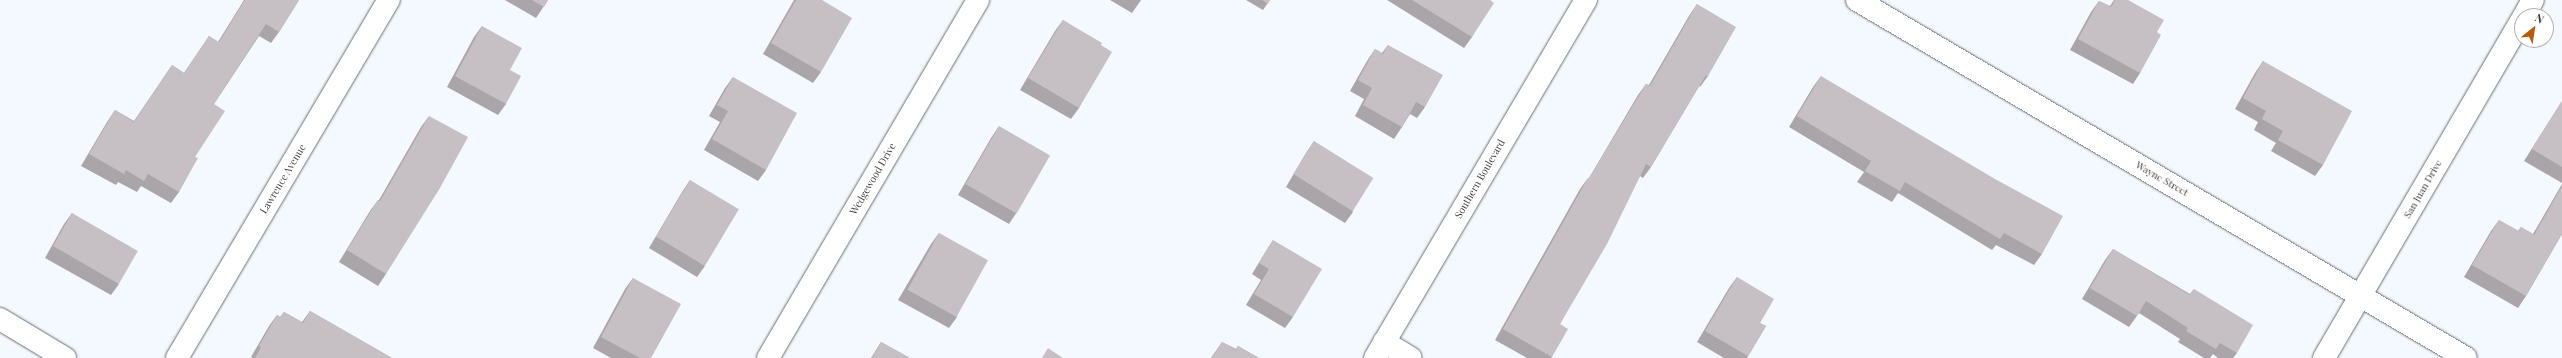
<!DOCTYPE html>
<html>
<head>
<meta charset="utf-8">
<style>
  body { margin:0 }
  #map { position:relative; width:2562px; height:358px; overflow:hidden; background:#f3f9fe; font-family:"Playfair Display",serif }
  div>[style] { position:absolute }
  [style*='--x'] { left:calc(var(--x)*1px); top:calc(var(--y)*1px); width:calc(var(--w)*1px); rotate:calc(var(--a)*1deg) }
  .roads { filter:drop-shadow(0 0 1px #696e73) drop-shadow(0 0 1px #696e73) }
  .minor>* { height:22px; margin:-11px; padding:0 11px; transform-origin:11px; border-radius:11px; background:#fff }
  .tertiary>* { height:22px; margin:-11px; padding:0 11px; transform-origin:11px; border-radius:11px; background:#fff }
  .wall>* { inset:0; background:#aaa5a9 }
  .building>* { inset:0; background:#c6c0c4; transform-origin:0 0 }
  span { translate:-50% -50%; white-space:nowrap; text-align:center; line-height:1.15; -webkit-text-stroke:3px #fff; paint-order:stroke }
  .street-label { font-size:10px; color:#393b3d }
  .north { position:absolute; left:2514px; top:8px; width:40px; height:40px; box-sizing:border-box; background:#fff; border:1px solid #b0b1b1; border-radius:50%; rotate:30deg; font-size:11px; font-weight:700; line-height:16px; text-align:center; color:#393b3d }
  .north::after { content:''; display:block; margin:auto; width:14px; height:18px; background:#b95b0d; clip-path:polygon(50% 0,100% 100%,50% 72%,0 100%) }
</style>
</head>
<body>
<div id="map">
  <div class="roads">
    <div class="minor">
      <div style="--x:1857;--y:0;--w:706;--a:30.45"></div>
      <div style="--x:2524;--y:16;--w:18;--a:-61"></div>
      <div style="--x:0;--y:319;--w:76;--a:31"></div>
      <div style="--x:1384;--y:342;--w:31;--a:31"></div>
      <div style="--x:177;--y:358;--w:416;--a:-59.4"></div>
      <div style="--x:768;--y:358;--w:415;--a:-59.6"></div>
      <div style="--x:2324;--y:358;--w:393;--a:-59.7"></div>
    </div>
    <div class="tertiary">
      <div style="--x:1375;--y:358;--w:416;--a:-59.5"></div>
    </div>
  </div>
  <div class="wall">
    <div style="clip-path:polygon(244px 0,299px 0,279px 32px,271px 43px,259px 36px,214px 104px,195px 157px,179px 192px,171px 203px,141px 186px,137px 192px,118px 182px,116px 185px,81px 166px,107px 122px,115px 110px,134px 121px,172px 65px,184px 73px,209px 36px,218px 42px)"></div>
    <div style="clip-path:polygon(505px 0,548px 0,536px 18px)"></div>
    <div style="clip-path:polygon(794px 0,796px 0,821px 72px,813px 83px,763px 54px)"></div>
    <div style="clip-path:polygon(1110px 0,1141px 0,1132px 13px)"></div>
    <div style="clip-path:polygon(1246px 0,1270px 0,1263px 10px)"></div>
    <div style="clip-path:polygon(1387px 0,1490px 0,1472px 37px,1464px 48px)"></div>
    <div style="clip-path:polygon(2114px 0,2128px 0,2157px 32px,2140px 73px,2133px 84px,2070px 50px,2091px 12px,2099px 1px,2110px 6px)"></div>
    <div style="clip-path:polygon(1697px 4px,1708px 76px,1700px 87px,1699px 86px,1651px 167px,1643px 178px,1640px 176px,1560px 324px,1552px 357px,1551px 358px,1527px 358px,1495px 340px,1580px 189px,1588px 178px,1589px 178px,1638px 95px,1646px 84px,1649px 85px,1689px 16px)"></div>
    <div style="clip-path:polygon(1063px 20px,1101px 45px,1079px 108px,1071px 119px,1020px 90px,1055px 31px)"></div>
    <div style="clip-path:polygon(482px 26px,506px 104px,498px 115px,447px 87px,474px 37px)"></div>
    <div style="clip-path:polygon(1388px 45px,1425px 107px,1417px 118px,1410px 114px,1402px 127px,1394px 139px,1355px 116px,1364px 99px,1350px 91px,1367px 61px,1375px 49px,1382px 53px)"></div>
    <div style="clip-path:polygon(2263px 61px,2323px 165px,2315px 176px,2271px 151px,2276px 143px,2254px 130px,2258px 122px,2235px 109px,2255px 73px)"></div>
    <div style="clip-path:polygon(1821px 76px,2042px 254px,2034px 265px,1996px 245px,1992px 250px,1898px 193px,1892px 202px,1857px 182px,1864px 172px,1789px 127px,1813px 87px)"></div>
    <div style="clip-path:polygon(733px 77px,766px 170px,758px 181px,704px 150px,720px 122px,709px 116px,725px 88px)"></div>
    <div style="clip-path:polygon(2562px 101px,2562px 183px,2524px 161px)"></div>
    <div style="clip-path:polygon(429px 116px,386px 274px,378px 286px,339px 262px,370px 211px,378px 200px,379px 200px,421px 127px)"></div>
    <div style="clip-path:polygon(999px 126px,1017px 212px,1009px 224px,958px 195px,991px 138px)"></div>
    <div style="clip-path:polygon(1314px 141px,1353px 212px,1345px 223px,1286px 187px,1306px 153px)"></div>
    <div style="clip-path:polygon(690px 180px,705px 266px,697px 277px,649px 248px,682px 192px)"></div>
    <div style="clip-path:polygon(2562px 184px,2562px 234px,2526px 296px,2518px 308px,2464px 277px,2491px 231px,2499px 220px,2518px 231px,2521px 227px,2533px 234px)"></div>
    <div style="clip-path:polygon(72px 213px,119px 284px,111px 295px,45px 258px,64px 224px)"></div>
    <div style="clip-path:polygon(939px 233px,957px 317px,949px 328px,898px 300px,931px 244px)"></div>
    <div style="clip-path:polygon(1273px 240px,1293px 317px,1285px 328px,1246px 305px,1261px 280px,1252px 274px,1266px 251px)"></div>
    <div style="clip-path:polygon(2113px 249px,2190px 294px,2194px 289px,2237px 353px,2233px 358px,2218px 358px,2213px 354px,2210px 358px,2204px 358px,2178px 342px,2180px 339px,2139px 313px,2129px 327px,2082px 299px,2105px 260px)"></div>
    <div style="clip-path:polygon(1737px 277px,1760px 323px,1766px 326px,1747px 358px,1724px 358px,1697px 342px,1729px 288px)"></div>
    <div style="clip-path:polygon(633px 278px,651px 358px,611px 358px,593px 348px,625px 289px)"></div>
    <div style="clip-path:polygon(310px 311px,392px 358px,253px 358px,251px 357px,269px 326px,277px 315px,280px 317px,284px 312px,302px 322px)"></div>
    <div style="clip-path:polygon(881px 342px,910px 358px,871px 358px)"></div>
    <div style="clip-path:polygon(1222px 342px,1236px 349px,1238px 346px,1259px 358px,1211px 358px)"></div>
  </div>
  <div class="building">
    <div style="clip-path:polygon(245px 0,299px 0,279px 32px,266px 24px,214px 104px,225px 111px,195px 157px,198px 158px,179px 192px,148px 174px,144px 181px,126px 170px,124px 174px,89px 154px,115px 110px,134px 122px,172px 65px,184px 73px,209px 36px,219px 42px)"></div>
    <div style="clip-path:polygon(532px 0,548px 0,544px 7px)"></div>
    <div style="clip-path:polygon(796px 0,822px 0,852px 18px,821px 72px,771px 43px)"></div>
    <div style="clip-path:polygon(1262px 0,1270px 0,1268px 4px)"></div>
    <div style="clip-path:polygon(1412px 0,1490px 0,1494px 3px,1472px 37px)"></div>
    <div style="clip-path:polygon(2115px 0,2128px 0,2164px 20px,2157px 32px,2161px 35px,2140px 73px,2078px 39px,2099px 1px,2111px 7px)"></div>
    <div style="clip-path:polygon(1697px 4px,1736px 27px,1708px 76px,1706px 75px,1651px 167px,1646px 164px,1607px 244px,1560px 324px,1568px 329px,1552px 357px,1503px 329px,1588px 178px,1589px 178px,1646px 84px,1650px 86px)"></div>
    <div style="clip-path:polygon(1063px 20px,1102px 43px,1101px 45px,1112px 52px,1079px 108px,1028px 78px)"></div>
    <div style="clip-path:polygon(482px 26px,522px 48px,510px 70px,521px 76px,506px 104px,455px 76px)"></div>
    <div style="clip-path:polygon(1388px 45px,1443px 75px,1425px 107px,1416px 102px,1402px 127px,1363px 105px,1372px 88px,1358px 80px,1375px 49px,1383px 54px)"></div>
    <div style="clip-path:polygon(2263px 61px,2352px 111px,2323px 165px,2278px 140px,2283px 131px,2262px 119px,2266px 111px,2243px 98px)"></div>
    <div style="clip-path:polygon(1821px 76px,1995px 179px,2063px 216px,2042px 254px,2004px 233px,2000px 239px,1905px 182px,1900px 191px,1865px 171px,1871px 161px,1797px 116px)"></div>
    <div style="clip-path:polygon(733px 77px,797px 113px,766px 170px,712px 139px,728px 111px,717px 105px)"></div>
    <div style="clip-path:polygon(2562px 101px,2562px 167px,2532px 149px)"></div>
    <div style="clip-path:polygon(429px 116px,468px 137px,440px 188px,386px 274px,347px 250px,378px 200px,380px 201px)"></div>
    <div style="left:999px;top:126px;width:59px;height:67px;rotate:30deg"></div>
    <div style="left:1314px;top:141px;width:70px;height:39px;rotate:32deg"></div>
    <div style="left:690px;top:180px;width:57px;height:66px;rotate:31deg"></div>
    <div style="clip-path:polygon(2562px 186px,2562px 234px,2526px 296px,2472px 265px,2499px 220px,2519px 231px,2521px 227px,2534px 235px)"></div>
    <div style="left:72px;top:213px;width:76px;height:38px;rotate:30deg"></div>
    <div style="left:939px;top:233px;width:56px;height:65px;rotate:29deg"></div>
    <div style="clip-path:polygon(1273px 240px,1322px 269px,1293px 317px,1254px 294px,1269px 269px,1259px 263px)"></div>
    <div style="clip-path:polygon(2113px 249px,2190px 295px,2194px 289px,2253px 325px,2237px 353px,2220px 343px,2216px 349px,2186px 331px,2188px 328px,2146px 301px,2137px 316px,2090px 288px)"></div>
    <div style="clip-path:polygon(1737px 277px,1774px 299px,1760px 323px,1766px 326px,1748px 356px,1705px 331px)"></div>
    <div style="clip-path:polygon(633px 278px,681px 304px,651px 358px,640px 358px,601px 337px)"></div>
    <div style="clip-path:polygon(310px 311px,392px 358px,255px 358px,261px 347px,259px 346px,277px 315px,280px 317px,284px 312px,303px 323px)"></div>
    <div style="clip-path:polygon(881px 342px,910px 358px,872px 358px)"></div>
    <div style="clip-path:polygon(1222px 342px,1236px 350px,1238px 346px,1259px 358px,1212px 358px)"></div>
    <div style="clip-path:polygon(1048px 348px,1063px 358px,1042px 358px)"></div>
  </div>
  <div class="street-label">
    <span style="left:283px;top:179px;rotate:-59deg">Lawrence Avenue</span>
    <span style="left:873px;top:179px;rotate:-60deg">Wedgewood Drive</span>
    <span style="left:1480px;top:179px;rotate:-60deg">Southern Boulevard</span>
    <span style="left:2162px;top:179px;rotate:30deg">Wayne Street</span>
    <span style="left:2423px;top:189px;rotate:-60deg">San Juan Drive</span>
  </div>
  <div class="north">N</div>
</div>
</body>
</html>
